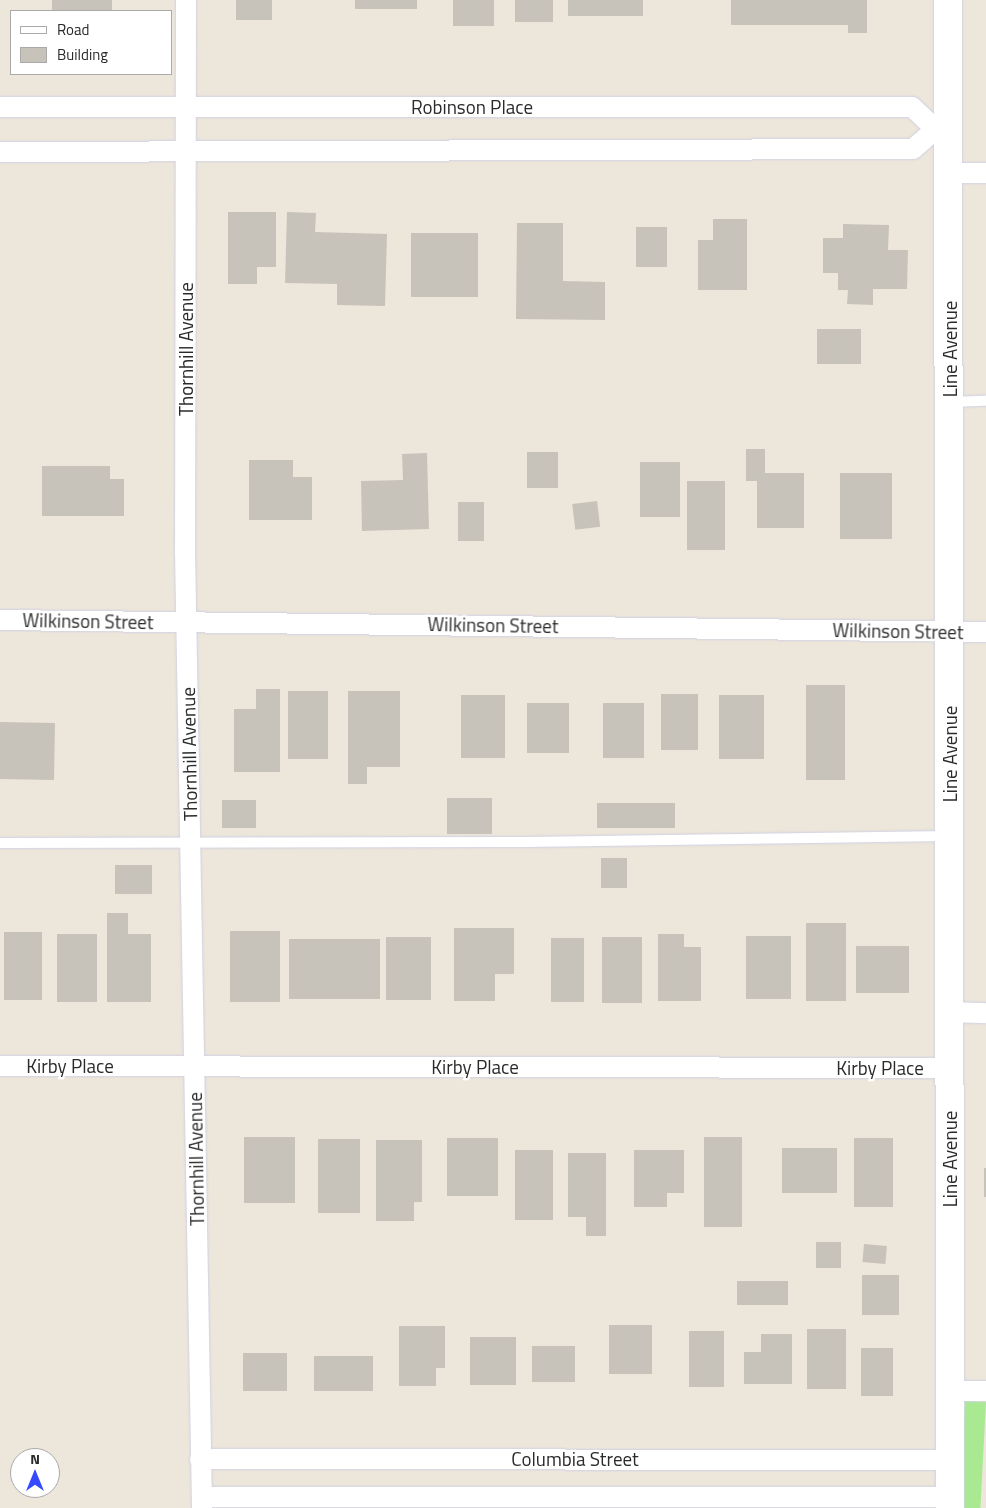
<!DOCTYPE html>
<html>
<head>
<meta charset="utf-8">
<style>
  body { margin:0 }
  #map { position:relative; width:986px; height:1508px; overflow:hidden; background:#ede6da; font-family:"Titillium Web",sans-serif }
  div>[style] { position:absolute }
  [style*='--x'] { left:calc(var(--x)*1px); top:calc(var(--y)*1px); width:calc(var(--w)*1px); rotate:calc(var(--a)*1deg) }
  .green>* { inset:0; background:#a8e991; transform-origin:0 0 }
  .building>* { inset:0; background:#c8c3ba; transform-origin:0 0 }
  .roads { filter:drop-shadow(0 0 1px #cfd1e4) drop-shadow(0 0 1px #cfd1e4) }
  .service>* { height:10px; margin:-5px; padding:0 5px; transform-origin:5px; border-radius:5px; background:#fff }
  .minor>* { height:20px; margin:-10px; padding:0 10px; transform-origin:10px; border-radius:10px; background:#fff }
  .secondary>* { height:28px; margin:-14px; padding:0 14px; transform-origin:14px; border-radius:14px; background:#fff }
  span { translate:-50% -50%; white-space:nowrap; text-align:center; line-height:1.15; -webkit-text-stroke:4.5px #fff; paint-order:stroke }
  .street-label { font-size:19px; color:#2a2a2a }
  .legend { position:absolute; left:10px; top:10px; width:162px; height:65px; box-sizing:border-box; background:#fff; border:1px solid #aaa; margin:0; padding:6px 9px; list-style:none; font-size:15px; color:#2a2a2a }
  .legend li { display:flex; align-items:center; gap:10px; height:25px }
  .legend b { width:25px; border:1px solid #aaa }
  .north { position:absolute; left:10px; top:1448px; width:50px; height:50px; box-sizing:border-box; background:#fff; border:1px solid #aaa; border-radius:50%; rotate:0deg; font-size:14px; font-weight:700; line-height:20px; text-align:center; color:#2a2a2a }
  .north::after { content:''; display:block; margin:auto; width:18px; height:22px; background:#354aff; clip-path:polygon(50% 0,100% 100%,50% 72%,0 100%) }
</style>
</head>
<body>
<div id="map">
  <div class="green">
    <div style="left:965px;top:1401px;width:21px;height:107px;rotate:3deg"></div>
  </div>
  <div class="building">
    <div style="left:52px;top:0;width:60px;height:11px"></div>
    <div style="left:236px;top:0;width:36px;height:20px"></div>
    <div style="left:355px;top:0;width:62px;height:9px"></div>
    <div style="left:453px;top:0;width:41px;height:26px"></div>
    <div style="left:515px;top:0;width:38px;height:22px"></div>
    <div style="left:568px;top:0;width:75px;height:16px"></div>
    <div style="clip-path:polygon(731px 0,867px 0,867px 33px,848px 33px,848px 25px,731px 25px)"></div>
    <div style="clip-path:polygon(228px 212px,276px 212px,276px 267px,257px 267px,257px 284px,228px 284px)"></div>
    <div style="clip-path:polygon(287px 212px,316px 213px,315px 232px,387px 234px,385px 306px,337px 305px,337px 284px,285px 283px)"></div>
    <div style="clip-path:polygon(713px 219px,747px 219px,747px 290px,698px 290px,698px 240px,713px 240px)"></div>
    <div style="clip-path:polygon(517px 223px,563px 223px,563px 281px,605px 282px,605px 320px,516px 319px)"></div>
    <div style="clip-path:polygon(843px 224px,889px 225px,888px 250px,908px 250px,907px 289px,873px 289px,873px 305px,847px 304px,848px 290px,838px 290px,838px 273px,823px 273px,823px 238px,843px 238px)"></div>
    <div style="left:636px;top:227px;width:31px;height:40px"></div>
    <div style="left:411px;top:233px;width:67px;height:64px"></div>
    <div style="left:817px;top:329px;width:44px;height:35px"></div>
    <div style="clip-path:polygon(746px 449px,765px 449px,765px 473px,804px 473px,804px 528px,757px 528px,757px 481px,746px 481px)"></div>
    <div style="left:527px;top:452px;width:31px;height:36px"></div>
    <div style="clip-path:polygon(427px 453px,429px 529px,362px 531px,361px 481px,403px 480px,402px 454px)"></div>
    <div style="clip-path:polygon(249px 460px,293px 460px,293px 477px,312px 477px,312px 520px,249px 520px)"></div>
    <div style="left:640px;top:462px;width:40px;height:55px"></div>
    <div style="clip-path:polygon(42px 466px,110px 466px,110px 479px,124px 479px,124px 516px,42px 516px)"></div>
    <div style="left:840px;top:473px;width:52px;height:66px"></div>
    <div style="left:687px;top:481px;width:38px;height:69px"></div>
    <div style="left:597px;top:501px;width:26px;height:25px;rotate:83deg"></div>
    <div style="left:458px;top:502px;width:26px;height:39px"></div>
    <div style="left:806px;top:685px;width:39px;height:95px"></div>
    <div style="clip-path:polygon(256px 689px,280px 689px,280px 772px,234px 772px,234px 709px,256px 709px)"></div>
    <div style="left:288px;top:691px;width:40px;height:68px"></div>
    <div style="clip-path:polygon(348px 691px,400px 691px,400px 767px,367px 767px,367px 784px,348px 784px)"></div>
    <div style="left:661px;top:694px;width:37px;height:56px"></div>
    <div style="left:461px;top:695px;width:44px;height:63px"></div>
    <div style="left:719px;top:695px;width:45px;height:64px"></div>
    <div style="left:527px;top:703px;width:42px;height:50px"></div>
    <div style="left:603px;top:703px;width:41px;height:55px"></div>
    <div style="left:0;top:722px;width:55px;height:57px;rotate:1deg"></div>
    <div style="left:447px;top:798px;width:45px;height:36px"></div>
    <div style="left:222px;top:800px;width:34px;height:28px"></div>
    <div style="left:597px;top:803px;width:78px;height:25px"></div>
    <div style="left:601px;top:858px;width:26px;height:30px"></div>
    <div style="left:115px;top:865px;width:37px;height:29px"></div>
    <div style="clip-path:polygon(107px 913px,128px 913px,128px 934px,151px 934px,151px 1002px,107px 1002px)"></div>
    <div style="left:806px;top:923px;width:40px;height:78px"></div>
    <div style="clip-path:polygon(454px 928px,514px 928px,514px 974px,495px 974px,495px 1001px,454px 1001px)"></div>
    <div style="left:230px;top:931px;width:50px;height:71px"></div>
    <div style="left:4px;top:932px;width:38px;height:68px"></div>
    <div style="left:57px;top:934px;width:40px;height:68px"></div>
    <div style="clip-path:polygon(658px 934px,684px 934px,684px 947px,701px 947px,701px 1001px,658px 1001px)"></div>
    <div style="left:746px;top:936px;width:45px;height:63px"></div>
    <div style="left:386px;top:937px;width:45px;height:63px"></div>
    <div style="left:602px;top:937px;width:40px;height:66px"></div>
    <div style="left:551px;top:938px;width:33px;height:64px"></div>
    <div style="left:289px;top:939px;width:91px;height:60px"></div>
    <div style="left:856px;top:946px;width:53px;height:47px"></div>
    <div style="left:244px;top:1137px;width:51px;height:66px"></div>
    <div style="left:704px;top:1137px;width:38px;height:90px"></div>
    <div style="left:447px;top:1138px;width:51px;height:58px"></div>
    <div style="left:854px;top:1138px;width:39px;height:69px"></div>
    <div style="left:318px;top:1139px;width:42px;height:74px"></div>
    <div style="clip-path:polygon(376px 1140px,422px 1140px,422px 1202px,414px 1202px,414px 1221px,376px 1221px)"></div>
    <div style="left:782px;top:1148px;width:55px;height:45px"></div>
    <div style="left:515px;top:1150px;width:38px;height:70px"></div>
    <div style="clip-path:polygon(634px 1150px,684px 1150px,684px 1193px,667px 1193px,667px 1207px,634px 1207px)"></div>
    <div style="clip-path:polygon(568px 1153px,606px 1153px,606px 1236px,586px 1236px,586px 1217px,568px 1217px)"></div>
    <div style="left:984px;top:1168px;width:2px;height:29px"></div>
    <div style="left:816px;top:1242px;width:25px;height:26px"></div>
    <div style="left:864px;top:1244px;width:23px;height:18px;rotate:5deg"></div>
    <div style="left:862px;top:1275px;width:37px;height:40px"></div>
    <div style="left:737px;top:1281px;width:51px;height:24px"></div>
    <div style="left:609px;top:1325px;width:43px;height:49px"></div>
    <div style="clip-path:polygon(399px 1326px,445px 1326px,445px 1368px,436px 1368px,436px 1386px,399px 1386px)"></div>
    <div style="left:807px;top:1329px;width:39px;height:60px"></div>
    <div style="left:689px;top:1331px;width:35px;height:56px"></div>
    <div style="clip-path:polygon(761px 1334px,792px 1334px,792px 1384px,744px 1384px,744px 1352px,761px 1352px)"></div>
    <div style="left:470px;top:1337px;width:46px;height:48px"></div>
    <div style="left:532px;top:1346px;width:43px;height:36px"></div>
    <div style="left:861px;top:1348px;width:32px;height:48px"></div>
    <div style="left:243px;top:1353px;width:44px;height:38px"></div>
    <div style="left:314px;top:1356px;width:59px;height:35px"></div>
  </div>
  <div class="roads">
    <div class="service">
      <div style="--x:950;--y:402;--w:36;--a:-2"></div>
      <div style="--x:0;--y:843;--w:527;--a:-0.11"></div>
      <div style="--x:527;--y:842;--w:422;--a:-0.8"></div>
    </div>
    <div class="minor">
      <div style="--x:186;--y:0;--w:551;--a:90.1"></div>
      <div style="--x:185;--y:551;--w:957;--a:88.98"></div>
      <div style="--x:0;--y:107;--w:912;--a:0"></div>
      <div style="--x:912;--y:107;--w:33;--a:43"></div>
      <div style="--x:936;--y:129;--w:14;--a:0"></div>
      <div style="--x:0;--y:152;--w:913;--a:-0.19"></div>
      <div style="--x:913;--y:149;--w:30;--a:-41"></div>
      <div style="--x:950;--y:173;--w:36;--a:0"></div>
      <div style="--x:0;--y:620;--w:986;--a:0.7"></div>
      <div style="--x:950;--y:1012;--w:36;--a:2"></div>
      <div style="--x:0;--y:1066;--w:950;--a:0.12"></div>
      <div style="--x:950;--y:1391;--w:36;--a:0"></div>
      <div style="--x:200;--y:1459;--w:750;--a:0.08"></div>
      <div style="--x:202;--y:1497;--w:748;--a:0"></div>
    </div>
    <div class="secondary">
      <div style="--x:948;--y:0;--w:1508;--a:89.92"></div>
    </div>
  </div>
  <div class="street-label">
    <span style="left:472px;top:107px">Robinson Place</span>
    <span style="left:186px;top:349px;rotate:-90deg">Thornhill Avenue</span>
    <span style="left:950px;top:349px;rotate:-90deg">Line Avenue</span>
    <span style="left:88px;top:621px;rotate:1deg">Wilkinson Street</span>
    <span style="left:493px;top:625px;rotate:1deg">Wilkinson Street</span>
    <span style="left:898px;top:631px;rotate:1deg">Wilkinson Street</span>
    <span style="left:189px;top:754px;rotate:-91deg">Thornhill Avenue</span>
    <span style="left:950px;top:754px;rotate:-90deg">Line Avenue</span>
    <span style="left:70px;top:1066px">Kirby Place</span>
    <span style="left:475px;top:1067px">Kirby Place</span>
    <span style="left:880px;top:1068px">Kirby Place</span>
    <span style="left:196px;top:1159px;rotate:-91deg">Thornhill Avenue</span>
    <span style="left:950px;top:1159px;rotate:-90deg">Line Avenue</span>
    <span style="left:575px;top:1459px">Columbia Street</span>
  </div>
  <ul class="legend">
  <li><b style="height:6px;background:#fff"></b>Road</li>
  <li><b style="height:14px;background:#c8c3ba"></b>Building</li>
  </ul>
  <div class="north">N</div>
</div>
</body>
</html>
